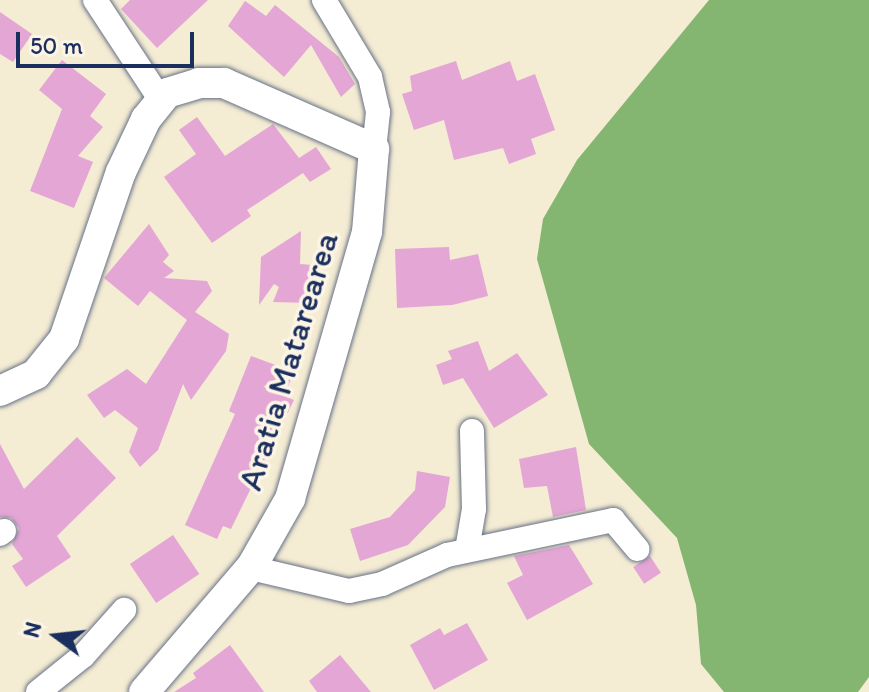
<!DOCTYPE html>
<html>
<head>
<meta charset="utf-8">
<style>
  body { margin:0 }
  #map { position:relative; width:869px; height:692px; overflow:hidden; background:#f4ecd3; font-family:Itim,sans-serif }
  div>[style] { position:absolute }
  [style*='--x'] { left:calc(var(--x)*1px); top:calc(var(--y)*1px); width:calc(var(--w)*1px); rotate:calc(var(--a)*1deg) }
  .forest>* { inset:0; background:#84b671 }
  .building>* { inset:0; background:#e4a6d5; transform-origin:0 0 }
  .roads { filter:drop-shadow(0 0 2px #677187) drop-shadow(0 0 2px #677187) }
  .minor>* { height:24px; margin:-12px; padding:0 12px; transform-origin:12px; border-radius:12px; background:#fff }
  .major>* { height:30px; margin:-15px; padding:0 15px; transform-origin:15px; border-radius:15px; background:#fff }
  span { translate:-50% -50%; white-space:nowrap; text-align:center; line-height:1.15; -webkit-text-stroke:7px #fcf5e5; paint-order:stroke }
  .street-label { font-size:34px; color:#1b2f5e }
  .north { position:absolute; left:16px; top:596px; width:80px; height:80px; -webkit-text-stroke:6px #fcf5e5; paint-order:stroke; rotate:285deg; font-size:22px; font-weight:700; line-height:32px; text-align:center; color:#1b2f5e }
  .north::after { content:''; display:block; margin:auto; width:28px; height:36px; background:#1b2f5e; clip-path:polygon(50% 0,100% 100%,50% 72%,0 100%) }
  .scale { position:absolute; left:16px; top:32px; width:178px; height:36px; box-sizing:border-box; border:4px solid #1b2f5e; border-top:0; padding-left:10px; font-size:24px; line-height:28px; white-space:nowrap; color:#1b2f5e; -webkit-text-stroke:6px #fcf5e5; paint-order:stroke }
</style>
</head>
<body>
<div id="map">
  <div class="forest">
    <div style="clip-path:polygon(709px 0,869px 0,869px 677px,858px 692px,724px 692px,701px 664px,696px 605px,677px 538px,589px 444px,537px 259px,543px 219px,577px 160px)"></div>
  </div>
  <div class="building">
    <div style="clip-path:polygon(130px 0,208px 0,157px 48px,121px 9px)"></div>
    <div style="clip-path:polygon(245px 1px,266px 16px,275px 5px,339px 57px,355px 84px,341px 97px,311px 45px,284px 77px,228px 26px)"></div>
    <div style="clip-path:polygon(0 12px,32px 34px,13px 62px,0 54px)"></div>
    <div style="clip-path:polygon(62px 60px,106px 94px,90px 116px,103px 127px,78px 156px,93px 162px,74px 208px,30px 191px,62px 109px,39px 90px)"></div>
    <div style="clip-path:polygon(456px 61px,462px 80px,510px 61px,517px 81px,535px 74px,555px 130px,531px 139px,536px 154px,509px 164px,503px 148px,454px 160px,444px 120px,414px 130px,402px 94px,412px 91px,410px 76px)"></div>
    <div style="clip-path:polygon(197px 117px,225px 156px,273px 124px,299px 158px,316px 147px,331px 169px,310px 182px,303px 173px,247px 210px,251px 216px,212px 243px,164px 177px,196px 154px,179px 130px)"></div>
    <div style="clip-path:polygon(149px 224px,169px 255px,163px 262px,174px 271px,164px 278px,207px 281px,212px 291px,195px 312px,229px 334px,226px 351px,191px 400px,183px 384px,158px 450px,140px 467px,129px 452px,138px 428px,115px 410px,104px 418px,87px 395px,127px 369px,146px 384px,187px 320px,150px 291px,138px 306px,104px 278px)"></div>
    <div style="clip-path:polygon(301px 231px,300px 264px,313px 265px,311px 303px,273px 302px,279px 287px,274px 284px,259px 305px,261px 257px)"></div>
    <div style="clip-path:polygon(449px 247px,450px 260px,478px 254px,488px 296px,452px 305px,397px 308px,395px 249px)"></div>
    <div style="clip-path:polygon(478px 341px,489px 371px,517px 353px,548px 395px,494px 428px,463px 378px,443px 385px,436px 365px,452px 359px,448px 351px)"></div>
    <div style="clip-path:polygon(251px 356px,294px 372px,284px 396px,294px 400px,231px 529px,223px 526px,217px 539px,185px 525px,235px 414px,229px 411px)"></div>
    <div style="clip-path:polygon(77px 437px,116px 478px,57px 536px,71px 557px,26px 587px,12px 566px,23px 559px,12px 544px,19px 528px,11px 518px,0 517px,0 444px,24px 489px)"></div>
    <div style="clip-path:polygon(576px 447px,586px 510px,553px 517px,547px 486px,524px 488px,519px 459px)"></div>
    <div style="clip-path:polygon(417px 471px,450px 477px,445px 507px,408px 545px,360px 561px,350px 529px,390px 517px,415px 490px)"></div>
    <div style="left:173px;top:535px;width:47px;height:52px;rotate:56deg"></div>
    <div style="clip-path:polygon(569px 545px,593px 584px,527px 620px,507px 583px,523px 575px,514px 556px)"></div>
    <div style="left:650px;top:556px;width:20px;height:20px;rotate:57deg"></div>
    <div style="clip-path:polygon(467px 623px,488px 660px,434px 690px,410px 645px,440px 628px,444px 635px)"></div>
    <div style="clip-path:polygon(230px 645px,264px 692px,174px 692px,196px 678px,193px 673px)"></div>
    <div style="clip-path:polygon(340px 655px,371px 692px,317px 692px,309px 681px)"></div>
  </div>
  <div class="roads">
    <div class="minor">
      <div style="--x:95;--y:0;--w:118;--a:56.7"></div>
      <div style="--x:324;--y:0;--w:90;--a:59.1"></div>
      <div style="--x:370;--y:77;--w:36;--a:77"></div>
      <div style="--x:378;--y:112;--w:37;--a:96"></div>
      <div style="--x:0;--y:534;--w:5;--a:-37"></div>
      <div style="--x:467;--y:550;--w:42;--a:-80.3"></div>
      <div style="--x:474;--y:509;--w:78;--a:-91.5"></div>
      <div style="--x:251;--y:568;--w:101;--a:13.2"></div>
      <div style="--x:349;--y:591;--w:34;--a:-12"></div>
      <div style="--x:382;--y:584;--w:71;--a:-24"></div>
      <div style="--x:447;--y:555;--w:170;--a:-11.9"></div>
      <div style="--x:613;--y:520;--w:38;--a:50"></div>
      <div style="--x:38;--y:692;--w:58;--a:-38.7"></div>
      <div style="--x:83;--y:656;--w:62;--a:-48.3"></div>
    </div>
    <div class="major">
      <div style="--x:0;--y:391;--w:40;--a:-25"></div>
      <div style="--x:36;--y:374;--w:45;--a:-51.3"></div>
      <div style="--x:64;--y:339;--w:176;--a:-71.2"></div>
      <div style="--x:121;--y:172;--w:59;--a:-64.7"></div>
      <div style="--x:146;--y:119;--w:33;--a:-51"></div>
      <div style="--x:167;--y:93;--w:34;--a:-17"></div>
      <div style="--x:199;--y:83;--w:25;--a:0"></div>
      <div style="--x:224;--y:83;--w:164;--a:23.7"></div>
      <div style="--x:374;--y:149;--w:83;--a:94.8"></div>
      <div style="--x:367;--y:232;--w:278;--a:106.1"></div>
      <div style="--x:290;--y:499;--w:77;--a:119.6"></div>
      <div style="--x:252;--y:566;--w:166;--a:130.6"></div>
    </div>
  </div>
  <div class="street-label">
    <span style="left:288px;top:361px;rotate:-73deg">Aratia Matarearea</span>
  </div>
  <div class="north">N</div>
  <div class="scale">50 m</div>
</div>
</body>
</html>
